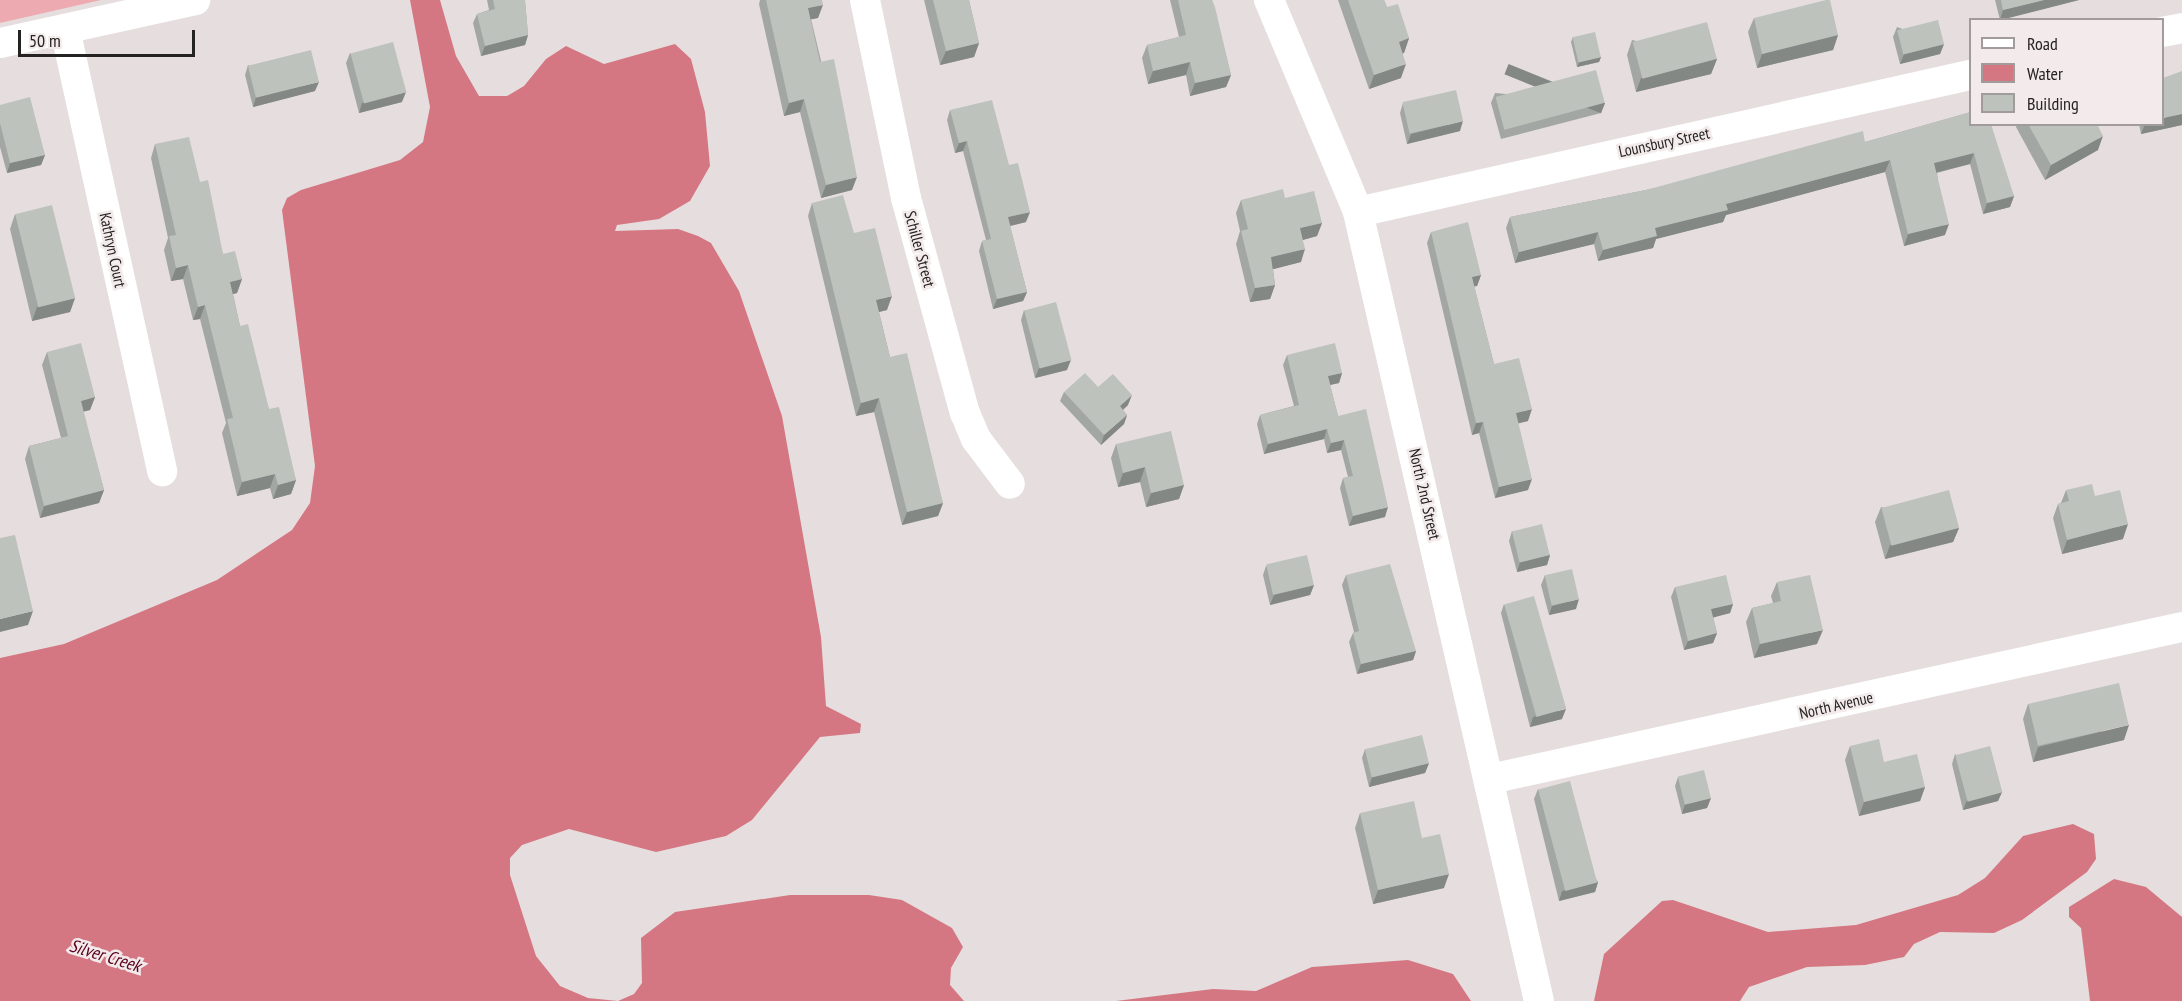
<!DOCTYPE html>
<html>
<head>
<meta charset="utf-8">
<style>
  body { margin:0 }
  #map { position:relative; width:2182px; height:1001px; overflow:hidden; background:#e6dede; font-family:"PT Sans Narrow",sans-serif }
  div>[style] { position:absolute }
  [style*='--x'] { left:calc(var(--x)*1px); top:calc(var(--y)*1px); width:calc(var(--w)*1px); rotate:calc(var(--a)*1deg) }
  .green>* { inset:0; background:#edabb1 }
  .water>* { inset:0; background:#d57782 }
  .minor>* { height:30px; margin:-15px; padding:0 15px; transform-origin:15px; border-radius:15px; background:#fff }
  .wall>* { inset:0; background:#a3a7a3 }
  .shaded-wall>* { inset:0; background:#848884; transform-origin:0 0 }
  .building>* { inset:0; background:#bdc2bd; transform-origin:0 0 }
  span { translate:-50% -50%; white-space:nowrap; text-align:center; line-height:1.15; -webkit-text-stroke:5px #f3ebeb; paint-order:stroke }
  .street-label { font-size:16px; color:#252222 }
  .water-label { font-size:18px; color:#5b011d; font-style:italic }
  .legend { position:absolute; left:1969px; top:18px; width:195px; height:108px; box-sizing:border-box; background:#f3ebeb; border:2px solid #a19b9b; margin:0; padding:8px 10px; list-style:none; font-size:18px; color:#252222 }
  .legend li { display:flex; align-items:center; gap:12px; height:30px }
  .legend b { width:30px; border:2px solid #a19b9b }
  .scale { position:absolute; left:18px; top:30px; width:177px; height:27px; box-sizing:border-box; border:3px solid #252222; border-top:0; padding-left:8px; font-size:18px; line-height:21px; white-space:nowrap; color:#252222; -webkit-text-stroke:4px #f3ebeb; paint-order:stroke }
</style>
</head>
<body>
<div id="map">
  <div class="green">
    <div style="clip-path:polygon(0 0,101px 0,0 23px)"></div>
  </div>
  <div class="water">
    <div style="clip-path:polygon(410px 0,440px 0,456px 56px,479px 96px,507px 96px,524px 86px,546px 59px,566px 46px,604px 64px,675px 44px,691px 59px,705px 112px,710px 166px,690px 201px,659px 219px,617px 225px,615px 231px,678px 229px,698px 236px,711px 243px,739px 291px,782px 416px,821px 637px,826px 706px,861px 724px,860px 733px,820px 737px,752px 820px,726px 836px,656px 852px,569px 829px,522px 845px,510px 858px,510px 875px,536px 956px,560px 986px,588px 998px,618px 1001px,634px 994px,642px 983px,641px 938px,675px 912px,790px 895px,869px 895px,902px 900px,952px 928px,963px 947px,951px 968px,950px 985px,964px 1001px,0 1001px,0 658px,64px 644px,217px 580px,292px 530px,310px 503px,315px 466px,282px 210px,287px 198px,301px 190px,400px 160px,423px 142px,430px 107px)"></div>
    <div style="clip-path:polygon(2073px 824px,2094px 834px,2096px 859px,2087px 872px,2022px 920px,1994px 933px,1940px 932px,1914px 944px,1904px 957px,1865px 965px,1807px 967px,1749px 987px,1740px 1001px,1594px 1001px,1604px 954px,1662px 901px,1673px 900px,1768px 932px,1856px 925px,1958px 895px,1985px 878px,2023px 836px)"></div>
    <div style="clip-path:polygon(2114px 879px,2146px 887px,2182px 917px,2182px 1001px,2090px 1001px,2081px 928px,2069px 917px,2069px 907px)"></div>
    <div style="clip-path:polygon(1408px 960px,1453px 974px,1471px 1001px,1116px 1001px,1213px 989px,1256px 991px,1312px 967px)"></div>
  </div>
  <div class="minor">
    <div style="--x:865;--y:0;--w:202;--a:78.3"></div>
    <div style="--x:906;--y:198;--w:223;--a:74.7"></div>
    <div style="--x:965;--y:413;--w:28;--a:67"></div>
    <div style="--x:976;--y:439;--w:56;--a:52.9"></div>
    <div style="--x:1269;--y:0;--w:230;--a:67.2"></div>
    <div style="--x:1358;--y:212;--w:809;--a:77.08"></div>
    <div style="--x:65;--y:29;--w:453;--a:77.6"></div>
    <div style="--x:2162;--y:32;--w:20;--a:-11"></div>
    <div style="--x:0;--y:43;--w:200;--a:-12.4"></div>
    <div style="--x:1358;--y:212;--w:627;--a:-12.62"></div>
    <div style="--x:1490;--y:779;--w:708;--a:-12.39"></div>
  </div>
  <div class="wall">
    <div style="clip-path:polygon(487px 0,525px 0,528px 35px,525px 45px,481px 56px,473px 23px,477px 14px,489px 10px)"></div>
    <div style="clip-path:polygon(760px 0,822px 0,818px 18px,811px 19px,852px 190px,821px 198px,800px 112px,784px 116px,759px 4px)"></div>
    <div style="clip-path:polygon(924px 0,969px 0,979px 43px,974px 57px,940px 65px)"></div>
    <div style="clip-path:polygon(1170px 0,1212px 0,1231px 75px,1226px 87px,1190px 96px,1186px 75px,1148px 84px,1142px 58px,1147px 45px,1179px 37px)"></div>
    <div style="clip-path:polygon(1338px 0,1384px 0,1387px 7px,1409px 38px,1404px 53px,1403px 53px,1401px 78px,1369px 89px)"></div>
    <div style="clip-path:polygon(1995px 0,2079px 0,2001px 20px,2000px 20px)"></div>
    <div style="clip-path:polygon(1754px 18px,1838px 35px,1833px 50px,1757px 68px,1748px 32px)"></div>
    <div style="clip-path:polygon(1897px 27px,1944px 44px,1940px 54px,1900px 64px,1893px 37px)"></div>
    <div style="clip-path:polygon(1573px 37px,1601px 57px,1599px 62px,1577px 67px,1571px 42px)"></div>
    <div style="clip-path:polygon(1632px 40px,1717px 59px,1711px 74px,1636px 92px,1627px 55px)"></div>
    <div style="clip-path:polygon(350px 53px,402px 102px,359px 113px,346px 63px)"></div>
    <div style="clip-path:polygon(248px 65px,315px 91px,253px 107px,245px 75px)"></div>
    <div style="clip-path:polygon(2182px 71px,2182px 125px,2141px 134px,2139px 124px,2163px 124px)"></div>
    <div style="clip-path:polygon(1495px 93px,1605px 103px,1601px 113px,1501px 139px,1491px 103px)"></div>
    <div style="clip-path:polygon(1403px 103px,1460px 131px,1407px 144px,1400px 113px)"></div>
    <div style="clip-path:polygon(0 105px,45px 155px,41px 165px,7px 173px,0 147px)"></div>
    <div style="clip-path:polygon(950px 110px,1009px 165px,1026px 222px,1010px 226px,1027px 292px,1023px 301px,993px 309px,979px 251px,982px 241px,986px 240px,963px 151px,955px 153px,947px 120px)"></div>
    <div style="clip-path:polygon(1971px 112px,2014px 196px,2010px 207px,1983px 214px,1970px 164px,1937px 173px,1945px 235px,1904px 246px,1885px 172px,1726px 215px,1723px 222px,1656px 239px,1653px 248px,1598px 261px,1594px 244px,1515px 263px,1506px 228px,1510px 217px,1646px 190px,1865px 142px)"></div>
    <div style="clip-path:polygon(2017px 124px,2097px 124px,2098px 150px,2045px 180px,2016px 127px)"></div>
    <div style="clip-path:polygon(155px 144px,200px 182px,223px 254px,242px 279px,237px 293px,233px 294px,240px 326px,269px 409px,296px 480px,291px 494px,273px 499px,270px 488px,237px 496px,222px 433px,226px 423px,200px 319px,193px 320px,183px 279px,171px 281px,164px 250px,168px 238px,151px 158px)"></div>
    <div style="clip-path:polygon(1285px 198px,1322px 223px,1317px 236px,1303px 240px,1301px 262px,1273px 269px,1275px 285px,1270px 299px,1250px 302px,1236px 244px,1240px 231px,1236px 213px,1241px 200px)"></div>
    <div style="clip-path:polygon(812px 203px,854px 233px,887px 310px,879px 312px,890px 357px,943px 503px,938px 516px,902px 525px,874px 412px,856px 416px,808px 216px)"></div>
    <div style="clip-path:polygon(15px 214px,75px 298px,70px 312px,32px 321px,10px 229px)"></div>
    <div style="clip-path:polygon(1431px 232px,1481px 275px,1477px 286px,1474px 286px,1494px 364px,1528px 421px,1518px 423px,1528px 490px,1495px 498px,1479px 433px,1472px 435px,1427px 243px)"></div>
    <div style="clip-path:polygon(1024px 310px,1067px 370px,1035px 378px,1021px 320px)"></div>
    <div style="clip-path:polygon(47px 352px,95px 397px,90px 410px,83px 412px,104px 490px,99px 503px,40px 518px,25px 459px,29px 446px,61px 438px,42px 365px)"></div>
    <div style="clip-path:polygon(1287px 355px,1342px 373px,1339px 383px,1330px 385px,1338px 416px,1385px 517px,1349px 526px,1340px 488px,1343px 478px,1348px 477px,1341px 450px,1327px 453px,1324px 439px,1264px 454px,1257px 424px,1260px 415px,1294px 406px,1283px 365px)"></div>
    <div style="clip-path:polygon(1098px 387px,1128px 405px,1123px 410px,1127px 415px,1124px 424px,1101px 445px,1060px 401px,1064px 392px)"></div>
    <div style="clip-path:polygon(1116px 444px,1184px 485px,1179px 499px,1146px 507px,1140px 482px,1118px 487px,1111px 458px)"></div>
    <div style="clip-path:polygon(2066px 490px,2095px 496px,2123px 539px,2062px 554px,2053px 518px,2058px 504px,2061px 503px)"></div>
    <div style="clip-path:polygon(1881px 507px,1959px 528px,1953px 542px,1885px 559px,1875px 522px)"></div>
    <div style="clip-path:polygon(1512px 531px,1550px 555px,1547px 565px,1517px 572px,1509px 541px)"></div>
    <div style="clip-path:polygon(1266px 566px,1314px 585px,1310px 595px,1270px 605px,1263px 575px)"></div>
    <div style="clip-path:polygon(1346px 575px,1416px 651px,1413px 660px,1357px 674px,1349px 642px,1353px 633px,1354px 632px,1342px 585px)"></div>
    <div style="clip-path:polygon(1545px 575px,1576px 609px,1549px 615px,1541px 585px)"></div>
    <div style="clip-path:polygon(1777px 582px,1817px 644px,1754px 658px,1746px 622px,1752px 608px,1773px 603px,1771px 596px)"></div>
    <div style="clip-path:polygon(1675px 587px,1733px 604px,1730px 613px,1713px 617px,1717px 633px,1713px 643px,1684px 650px,1671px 597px)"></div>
    <div style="clip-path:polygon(1504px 604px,1562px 719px,1530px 727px,1501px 613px)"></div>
    <div style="clip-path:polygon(2028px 704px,2124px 740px,2033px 762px,2023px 719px)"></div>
    <div style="clip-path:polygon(1850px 746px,1884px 762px,1925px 787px,1920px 801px,1859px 816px,1845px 760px)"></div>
    <div style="clip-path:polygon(1365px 749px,1429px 763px,1425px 773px,1369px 787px,1362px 758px)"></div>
    <div style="clip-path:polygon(1955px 754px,2002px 792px,1998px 801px,1963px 810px,1952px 764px)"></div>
    <div style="clip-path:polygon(1678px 777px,1711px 798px,1707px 808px,1682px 814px,1675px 786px)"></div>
    <div style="clip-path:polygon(1538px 789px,1598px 882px,1595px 892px,1559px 901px,1534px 799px)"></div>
    <div style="clip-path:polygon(1360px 813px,1422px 838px,1444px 888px,1373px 904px,1355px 828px)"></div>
  </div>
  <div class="shaded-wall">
    <div style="clip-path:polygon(2044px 0,2079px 0,2000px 20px,2003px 10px)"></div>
    <div style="clip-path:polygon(823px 5px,818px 18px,803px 21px,808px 8px)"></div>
    <div style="clip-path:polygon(528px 35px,525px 45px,481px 56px,485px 46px)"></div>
    <div style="clip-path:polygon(1838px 35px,1833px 50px,1757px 68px,1762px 54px)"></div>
    <div style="clip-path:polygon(1409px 38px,1404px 53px,1394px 56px,1399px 42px)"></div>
    <div style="clip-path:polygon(979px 43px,974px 57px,940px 65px,946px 51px)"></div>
    <div style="clip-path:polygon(1944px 44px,1940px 54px,1900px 64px,1904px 54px)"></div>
    <div style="clip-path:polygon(1601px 57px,1599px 62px,1577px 67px,1579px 62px)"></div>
    <div style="clip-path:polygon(1717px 59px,1711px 74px,1636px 92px,1641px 78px)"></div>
    <div style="clip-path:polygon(1190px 62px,1186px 75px,1148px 84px,1153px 71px)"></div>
    <div style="clip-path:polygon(1406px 64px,1401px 78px,1369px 89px,1374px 75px)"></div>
    <div style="clip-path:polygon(1231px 75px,1226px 87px,1190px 96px,1195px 83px)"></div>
    <div style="clip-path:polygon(319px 82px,315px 91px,253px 107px,256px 97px)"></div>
    <div style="clip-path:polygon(406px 92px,402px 102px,359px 113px,362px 103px)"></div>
    <div style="clip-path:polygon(804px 99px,800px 112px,784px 116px,789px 103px)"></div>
    <div style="left:1605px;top:103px;width:11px;height:104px;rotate:112deg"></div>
    <div style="clip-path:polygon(2182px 114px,2182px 125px,2141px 134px,2145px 124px,2163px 124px,2163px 118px)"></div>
    <div style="clip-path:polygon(1463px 121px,1460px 131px,1407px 144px,1411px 134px)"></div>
    <div style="clip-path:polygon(2103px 136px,2098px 150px,2045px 180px,2051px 165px)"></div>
    <div style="clip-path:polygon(967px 141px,963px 151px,955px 153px,959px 143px)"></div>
    <div style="clip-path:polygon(1974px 153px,1970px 164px,1930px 174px,1934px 163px)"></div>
    <div style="clip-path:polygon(45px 155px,41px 165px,7px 173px,10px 163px)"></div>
    <div style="clip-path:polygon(1890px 160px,1885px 172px,1726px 215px,1723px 222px,1656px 239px,1653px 248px,1598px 261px,1603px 250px,1655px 228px,1726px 204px)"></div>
    <div style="clip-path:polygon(857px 177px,852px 190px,821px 198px,826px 185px)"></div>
    <div style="clip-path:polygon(2014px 196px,2010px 207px,1983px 214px,1987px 203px)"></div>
    <div style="clip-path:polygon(1030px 212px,1026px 222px,1005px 227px,1008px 217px)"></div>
    <div style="clip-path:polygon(1322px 223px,1317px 236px,1295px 242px,1300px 228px)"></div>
    <div style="clip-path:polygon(1949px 224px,1945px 235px,1904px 246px,1908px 234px)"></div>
    <div style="clip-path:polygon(1598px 232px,1594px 244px,1515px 263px,1519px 252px)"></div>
    <div style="clip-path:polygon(1305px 249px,1301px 262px,1266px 271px,1271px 257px)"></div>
    <div style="clip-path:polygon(188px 265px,183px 279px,171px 281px,176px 268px)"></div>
    <div style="clip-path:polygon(1481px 275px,1477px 286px,1468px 288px,1472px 277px)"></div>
    <div style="clip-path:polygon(242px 279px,237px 293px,225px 296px,230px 282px)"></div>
    <div style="clip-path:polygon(1275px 285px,1270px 299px,1250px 302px,1255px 288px)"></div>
    <div style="clip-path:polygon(1027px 292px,1023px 301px,993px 309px,997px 299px)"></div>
    <div style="clip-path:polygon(892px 296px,887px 310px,871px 314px,876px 300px)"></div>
    <div style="clip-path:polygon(75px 298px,70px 312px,32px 321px,37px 307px)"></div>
    <div style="clip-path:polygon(205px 305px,200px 319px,193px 320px,198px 307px)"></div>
    <div style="clip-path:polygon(1071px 360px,1067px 370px,1035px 378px,1039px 368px)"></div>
    <div style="clip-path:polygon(1342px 373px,1339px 383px,1325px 386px,1328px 376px)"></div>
    <div style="clip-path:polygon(1132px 395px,1128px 405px,1116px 416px,1120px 406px)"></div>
    <div style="clip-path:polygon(95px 397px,90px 410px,76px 413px,81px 401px)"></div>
    <div style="clip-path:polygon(879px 398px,874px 412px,856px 416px,861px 403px)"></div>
    <div style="clip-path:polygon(1532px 409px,1528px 421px,1512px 425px,1516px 413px)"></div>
    <div style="clip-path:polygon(1127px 415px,1124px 424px,1101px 445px,1104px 435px)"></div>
    <div style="clip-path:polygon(1483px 422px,1479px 433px,1472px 435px,1476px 423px)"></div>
    <div style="clip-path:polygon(1327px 429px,1324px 439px,1264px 454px,1268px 444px)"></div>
    <div style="clip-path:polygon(1344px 440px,1341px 450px,1327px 453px,1331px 443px)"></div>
    <div style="clip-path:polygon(1145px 467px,1140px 482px,1118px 487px,1123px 473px)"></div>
    <div style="clip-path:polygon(275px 474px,270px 488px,237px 496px,242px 482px)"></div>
    <div style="clip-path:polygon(1532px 479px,1528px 490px,1495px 498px,1499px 487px)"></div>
    <div style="clip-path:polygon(296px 480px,291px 494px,273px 499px,278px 485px)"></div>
    <div style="clip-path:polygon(1184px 485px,1179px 499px,1146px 507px,1151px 493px)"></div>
    <div style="clip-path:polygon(104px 490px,99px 503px,40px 518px,44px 506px)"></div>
    <div style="clip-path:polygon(943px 503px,938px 516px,902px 525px,907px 512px)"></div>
    <div style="clip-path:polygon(1388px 507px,1385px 517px,1349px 526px,1353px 516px)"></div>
    <div style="clip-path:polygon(2128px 524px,2123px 539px,2062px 554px,2067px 540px)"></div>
    <div style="clip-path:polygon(1959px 528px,1953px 542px,1885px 559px,1890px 545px)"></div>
    <div style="clip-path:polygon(1550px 555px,1547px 565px,1517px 572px,1520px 562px)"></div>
    <div style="clip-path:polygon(1314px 585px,1310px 595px,1270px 605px,1274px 595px)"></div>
    <div style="clip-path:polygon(1579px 599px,1576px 609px,1549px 615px,1552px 606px)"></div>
    <div style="clip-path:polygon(1733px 604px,1730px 613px,1708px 619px,1711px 609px)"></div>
    <div style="clip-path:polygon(33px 611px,28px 625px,0 632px,0 619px)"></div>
    <div style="clip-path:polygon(1823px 630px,1817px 644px,1754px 658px,1760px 644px)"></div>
    <div style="clip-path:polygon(1717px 633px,1713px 643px,1684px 650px,1688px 641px)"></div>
    <div style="clip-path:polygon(1416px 651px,1413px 660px,1357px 674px,1361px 664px)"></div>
    <div style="clip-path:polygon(1566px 709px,1562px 719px,1530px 727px,1533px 717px)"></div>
    <div style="clip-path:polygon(2129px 725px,2124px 740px,2033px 762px,2038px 747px)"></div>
    <div style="clip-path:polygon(1429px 763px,1425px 773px,1369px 787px,1372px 777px)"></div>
    <div style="clip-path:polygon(1925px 787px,1920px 801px,1859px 816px,1864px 802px)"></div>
    <div style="clip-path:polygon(2002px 792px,1998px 801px,1963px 810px,1967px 800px)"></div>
    <div style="clip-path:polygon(1711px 798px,1707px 808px,1682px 814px,1685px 804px)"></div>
    <div style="clip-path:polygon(1449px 874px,1444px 888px,1373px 904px,1378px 890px)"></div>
    <div style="clip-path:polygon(1598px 882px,1595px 892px,1559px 901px,1562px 891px)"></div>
  </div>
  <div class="building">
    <div style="clip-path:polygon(493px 0,525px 0,528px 35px,485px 46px,477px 14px,495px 9px)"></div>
    <div style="clip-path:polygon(766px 0,822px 0,823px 5px,808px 8px,820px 62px,834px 59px,857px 177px,826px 185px,804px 99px,789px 103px)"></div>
    <div style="clip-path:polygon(933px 0,969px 0,979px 43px,946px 51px)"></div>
    <div style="clip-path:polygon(1178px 0,1212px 0,1215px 7px,1231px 75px,1195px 83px,1190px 62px,1153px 71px,1147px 45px,1186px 35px)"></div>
    <div style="clip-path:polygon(1348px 0,1384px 0,1387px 7px,1398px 4px,1409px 38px,1399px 42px,1406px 64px,1374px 75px)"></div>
    <div style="clip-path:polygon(1826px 0,1830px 0,1838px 35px,1762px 54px,1754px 18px)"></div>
    <div style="clip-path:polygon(2001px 0,2044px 0,2003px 10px)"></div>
    <div style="left:1938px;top:20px;width:25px;height:42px;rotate:76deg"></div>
    <div style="left:1707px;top:22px;width:38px;height:77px;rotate:75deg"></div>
    <div style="left:1595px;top:32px;width:26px;height:23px;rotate:77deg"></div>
    <div style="left:393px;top:42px;width:52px;height:44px;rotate:75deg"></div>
    <div style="left:311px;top:50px;width:33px;height:65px;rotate:76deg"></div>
    <div style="left:1596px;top:70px;width:34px;height:104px;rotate:75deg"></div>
    <div style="clip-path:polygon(2182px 71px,2182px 114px,2163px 118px,2163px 78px)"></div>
    <div style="left:1456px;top:90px;width:32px;height:55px;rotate:77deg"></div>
    <div style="clip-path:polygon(30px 97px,45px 155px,10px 163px,0 123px,0 105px)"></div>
    <div style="clip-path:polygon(992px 100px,1009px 165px,1018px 163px,1030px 212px,1008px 217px,1027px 292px,997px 299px,982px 241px,991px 239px,967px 141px,959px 143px,950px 110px)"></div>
    <div style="clip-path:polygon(1971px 112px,1971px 124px,1991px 124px,2014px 196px,1987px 203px,1974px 153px,1934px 163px,1949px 224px,1908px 234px,1890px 160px,1726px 204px,1728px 210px,1655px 228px,1657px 236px,1603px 250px,1598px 232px,1519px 252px,1510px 217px,1646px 190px,1863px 131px,1865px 142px)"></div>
    <div style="clip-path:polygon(2028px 124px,2097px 124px,2103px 136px,2051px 165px)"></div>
    <div style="clip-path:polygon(189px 137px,200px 182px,208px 180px,223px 254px,235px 251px,242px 279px,230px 282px,240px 326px,248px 324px,269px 409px,279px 407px,296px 480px,278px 485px,275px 474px,242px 482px,227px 419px,233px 418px,205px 305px,198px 307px,188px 265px,176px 268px,169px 236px,176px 235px,155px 144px)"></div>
    <div style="clip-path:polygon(1283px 189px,1285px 198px,1314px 191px,1322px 223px,1300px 228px,1305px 249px,1271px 257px,1275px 285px,1255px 288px,1241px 231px,1248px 229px,1241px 200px)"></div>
    <div style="clip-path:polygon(843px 195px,854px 233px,875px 228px,892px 296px,876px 300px,890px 357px,907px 353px,943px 503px,907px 512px,879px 398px,861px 403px,812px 203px)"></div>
    <div style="left:52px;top:205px;width:96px;height:38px;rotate:76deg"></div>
    <div style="clip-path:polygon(1468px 222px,1481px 275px,1472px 277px,1494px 364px,1519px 358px,1532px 409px,1516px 413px,1532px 479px,1499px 487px,1483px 422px,1476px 423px,1431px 232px)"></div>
    <div style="left:1056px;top:302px;width:60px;height:33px;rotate:75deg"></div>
    <div style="clip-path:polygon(81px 343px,95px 397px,81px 401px,104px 490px,44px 506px,29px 446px,68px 436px,47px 352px)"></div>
    <div style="clip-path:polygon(1335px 343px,1342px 373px,1328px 376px,1338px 416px,1366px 409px,1388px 507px,1353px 516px,1343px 478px,1353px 476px,1344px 440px,1331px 443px,1327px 429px,1268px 444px,1260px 415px,1299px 405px,1287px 355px)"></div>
    <div style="clip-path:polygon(1085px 373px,1098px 387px,1113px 374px,1132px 395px,1120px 406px,1127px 415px,1104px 435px,1064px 392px)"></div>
    <div style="clip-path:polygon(1171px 431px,1184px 485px,1151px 493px,1145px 467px,1123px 473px,1116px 444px)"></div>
    <div style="clip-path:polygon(2092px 484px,2095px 496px,2120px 490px,2128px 524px,2067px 540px,2058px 504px,2069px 501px,2066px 490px)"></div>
    <div style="left:1949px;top:490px;width:39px;height:70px;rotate:75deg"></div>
    <div style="left:1542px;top:524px;width:32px;height:31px;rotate:76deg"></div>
    <div style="clip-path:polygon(15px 535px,33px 611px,0 619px,0 538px)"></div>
    <div style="left:1307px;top:555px;width:31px;height:42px;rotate:77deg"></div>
    <div style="clip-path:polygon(1390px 564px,1416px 651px,1361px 664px,1353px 633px,1359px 631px,1346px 575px)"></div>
    <div style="left:1572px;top:569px;width:31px;height:28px;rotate:77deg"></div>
    <div style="clip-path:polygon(1726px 575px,1733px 604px,1711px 609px,1717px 633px,1688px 641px,1675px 587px)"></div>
    <div style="clip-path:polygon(1810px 575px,1823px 630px,1760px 644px,1752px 608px,1781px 601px,1777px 582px)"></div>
    <div style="left:1534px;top:596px;width:117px;height:31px;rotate:74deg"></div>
    <div style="left:2119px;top:683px;width:43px;height:93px;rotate:77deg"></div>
    <div style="left:1422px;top:735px;width:29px;height:59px;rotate:76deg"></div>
    <div style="clip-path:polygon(1879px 739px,1884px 762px,1917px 754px,1925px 787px,1864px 802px,1850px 746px)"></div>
    <div style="left:1990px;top:746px;width:48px;height:36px;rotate:75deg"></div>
    <div style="left:1704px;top:770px;width:29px;height:27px;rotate:76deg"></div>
    <div style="left:1570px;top:781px;width:105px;height:33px;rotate:75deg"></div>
    <div style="clip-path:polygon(1414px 801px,1422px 838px,1440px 834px,1449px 874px,1378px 890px,1360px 813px)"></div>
  </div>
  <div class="street-label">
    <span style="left:1664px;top:142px;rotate:-12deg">Lounsbury Street</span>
    <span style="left:920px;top:249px;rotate:75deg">Schiller Street</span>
    <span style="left:113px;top:250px;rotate:78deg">Kathryn Court</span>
    <span style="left:1425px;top:494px;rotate:77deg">North 2nd Street</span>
    <span style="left:1836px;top:705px;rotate:-13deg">North Avenue</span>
  </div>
  <div class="water-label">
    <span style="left:105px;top:956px;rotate:17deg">Silver Creek</span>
  </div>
  <ul class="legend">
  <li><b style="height:8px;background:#fff"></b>Road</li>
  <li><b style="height:16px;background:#d57782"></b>Water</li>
  <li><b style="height:16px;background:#bdc2bd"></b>Building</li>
  </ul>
  <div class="scale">50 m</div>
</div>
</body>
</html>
